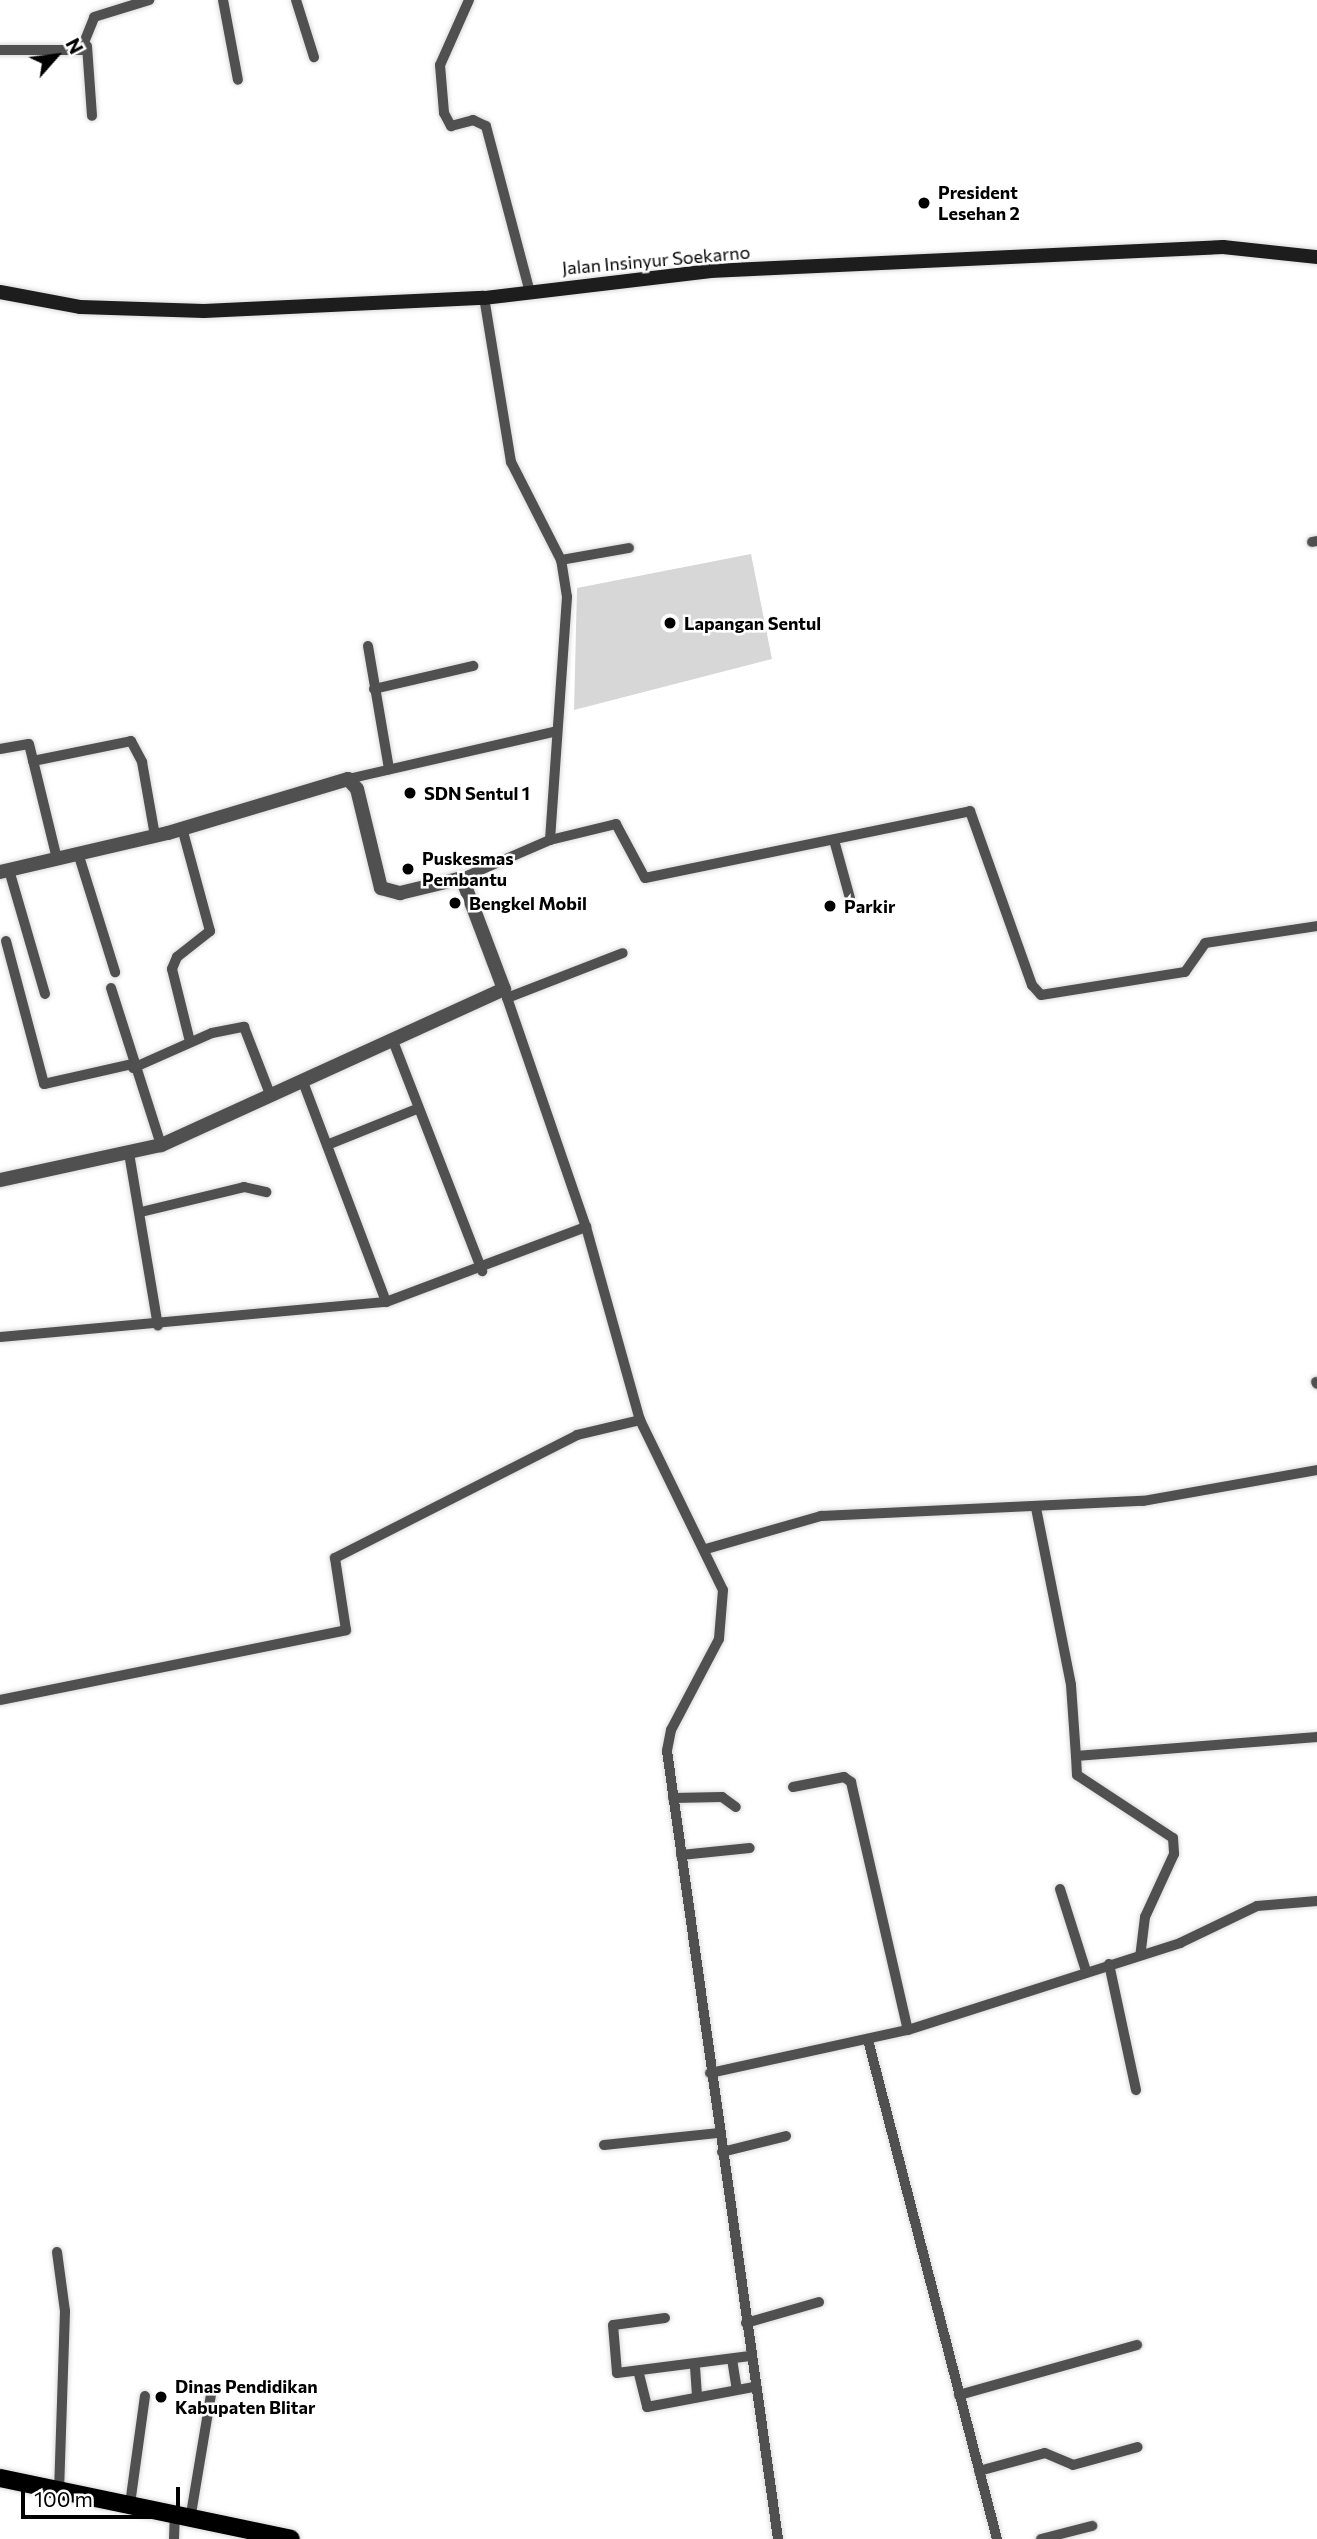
<!DOCTYPE html>
<html>
<head>
<meta charset="utf-8">
<style>
  body { margin:0 }
  #map { position:relative; width:1317px; height:2539px; overflow:hidden; background:#fff; font-family:Commissioner,sans-serif }
  div>[style] { position:absolute }
  [style*='--x'] { left:calc(var(--x)*1px); top:calc(var(--y)*1px); width:calc(var(--w)*1px); rotate:calc(var(--a)*1deg) }
  .green>* { inset:0; background:#d7d7d7 }
  .roads { filter:drop-shadow(0 0 2px #dbdbdb) drop-shadow(0 0 2px #dbdbdb) }
  .minor>* { height:10px; margin:-5px; padding:0 5px; transform-origin:5px; border-radius:5px; background:#505050 }
  .tertiary>* { height:14px; margin:-7px; padding:0 7px; transform-origin:7px; border-radius:7px; background:#505050 }
  .secondary>* { height:14px; margin:-7px; padding:0 7px; transform-origin:7px; border-radius:7px; background:#1d1d1d }
  .trunk>* { height:18px; margin:-9px; padding:0 9px; transform-origin:9px; border-radius:9px; background:#000 }
  .dots>* { width:19px; height:19px; translate:-50% -50%; box-sizing:border-box; border:4px solid #fff; border-radius:50% }
  span { translate:-50% -50%; white-space:nowrap; text-align:center; line-height:1.15; -webkit-text-stroke:5px #fff; paint-order:stroke }
  .poi-label { font-size:18px; color:#000; font-weight:700 }
  .left { translate:0 -50%; text-align:left }
  .street-label { font-size:18px; color:#000 }
  .north { position:absolute; left:21px; top:21px; width:70px; height:70px; -webkit-text-stroke:5px #fff; paint-order:stroke; rotate:62deg; font-size:19px; font-weight:700; line-height:28px; text-align:center; color:#000 }
  .north::after { content:''; display:block; margin:auto; width:24px; height:32px; background:#000; clip-path:polygon(50% 0,100% 100%,50% 72%,0 100%) }
  .scale { position:absolute; left:21px; top:2487px; width:159px; height:32px; box-sizing:border-box; border:4px solid #000; border-top:0; padding-left:9px; font-size:21px; line-height:24px; white-space:nowrap; color:#000; -webkit-text-stroke:5px #fff; paint-order:stroke }
</style>
</head>
<body>
<div id="map">
  <div class="green">
    <div style="clip-path:polygon(751px 554px,772px 659px,574px 710px,577px 588px)"></div>
  </div>
  <div class="roads">
    <div class="minor">
      <div style="--x:223;--y:0;--w:81;--a:79.4"></div>
      <div style="--x:296;--y:0;--w:60;--a:72.5"></div>
      <div style="--x:469;--y:0;--w:71;--a:114"></div>
      <div style="--x:440;--y:65;--w:48;--a:85.2"></div>
      <div style="--x:444;--y:113;--w:15;--a:62"></div>
      <div style="--x:451;--y:126;--w:23;--a:-15"></div>
      <div style="--x:473;--y:120;--w:14;--a:25"></div>
      <div style="--x:486;--y:126;--w:172;--a:75.2"></div>
      <div style="--x:87;--y:46;--w:70;--a:85.9"></div>
      <div style="--x:0;--y:50;--w:81;--a:0"></div>
      <div style="--x:81;--y:50;--w:35;--a:-68"></div>
      <div style="--x:94;--y:17;--w:58;--a:-17.2"></div>
      <div style="--x:1312;--y:542;--w:5;--a:-11"></div>
      <div style="--x:561;--y:560;--w:69;--a:-10"></div>
      <div style="--x:368;--y:646;--w:125;--a:80.3"></div>
      <div style="--x:374;--y:689;--w:102;--a:-13.1"></div>
      <div style="--x:0;--y:749;--w:29;--a:-10"></div>
      <div style="--x:29;--y:744;--w:118;--a:76.3"></div>
      <div style="--x:33;--y:761;--w:100;--a:-11.5"></div>
      <div style="--x:131;--y:741;--w:24;--a:62"></div>
      <div style="--x:142;--y:762;--w:75;--a:80"></div>
      <div style="--x:348;--y:779;--w:211;--a:-12.9"></div>
      <div style="--x:182;--y:828;--w:107;--a:74.8"></div>
      <div style="--x:210;--y:931;--w:42;--a:141.8"></div>
      <div style="--x:177;--y:957;--w:13;--a:113"></div>
      <div style="--x:172;--y:969;--w:75;--a:76.1"></div>
      <div style="--x:550;--y:840;--w:68;--a:-13.6"></div>
      <div style="--x:616;--y:824;--w:61;--a:61.8"></div>
      <div style="--x:645;--y:878;--w:332;--a:-11.6"></div>
      <div style="--x:970;--y:811;--w:185;--a:70.4"></div>
      <div style="--x:1032;--y:985;--w:13;--a:48"></div>
      <div style="--x:1041;--y:995;--w:146;--a:-9.1"></div>
      <div style="--x:1185;--y:972;--w:35;--a:-55"></div>
      <div style="--x:1205;--y:943;--w:113;--a:-8.6"></div>
      <div style="--x:834;--y:840;--w:60;--a:74.6"></div>
      <div style="--x:78;--y:853;--w:125;--a:72.7"></div>
      <div style="--x:9;--y:870;--w:129;--a:73.8"></div>
      <div style="--x:462;--y:878;--w:96;--a:-23.4"></div>
      <div style="--x:550;--y:840;--w:244;--a:-86"></div>
      <div style="--x:567;--y:597;--w:37;--a:-99"></div>
      <div style="--x:561;--y:560;--w:110;--a:-117"></div>
      <div style="--x:511;--y:462;--w:166;--a:-99.3"></div>
      <div style="--x:6;--y:941;--w:148;--a:75.1"></div>
      <div style="--x:44;--y:1084;--w:90;--a:-12.8"></div>
      <div style="--x:111;--y:988;--w:165;--a:72.3"></div>
      <div style="--x:504;--y:989;--w:252;--a:71"></div>
      <div style="--x:586;--y:1227;--w:200;--a:74.4"></div>
      <div style="--x:640;--y:1420;--w:189;--a:64"></div>
      <div style="--x:723;--y:1590;--w:49;--a:94.7"></div>
      <div style="--x:719;--y:1639;--w:103;--a:117.8"></div>
      <div style="--x:671;--y:1730;--w:21;--a:101"></div>
      <div style="--x:667;--y:1751;--w:796;--a:81.98"></div>
      <div style="--x:507;--y:998;--w:124;--a:-21.2"></div>
      <div style="--x:393;--y:1041;--w:247;--a:68.8"></div>
      <div style="--x:133;--y:1068;--w:86;--a:-23.9"></div>
      <div style="--x:212;--y:1033;--w:33;--a:-11"></div>
      <div style="--x:244;--y:1027;--w:72;--a:68.8"></div>
      <div style="--x:303;--y:1082;--w:235;--a:69.3"></div>
      <div style="--x:327;--y:1145;--w:97;--a:-21.8"></div>
      <div style="--x:129;--y:1153;--w:175;--a:80.5"></div>
      <div style="--x:141;--y:1212;--w:106;--a:-13.6"></div>
      <div style="--x:244;--y:1187;--w:23;--a:13"></div>
      <div style="--x:0;--y:1337;--w:388;--a:-5.2"></div>
      <div style="--x:386;--y:1302;--w:214;--a:-20.6"></div>
      <div style="--x:1316;--y:1382;--w:2;--a:63"></div>
      <div style="--x:1036;--y:1508;--w:180;--a:78.8"></div>
      <div style="--x:1071;--y:1685;--w:71;--a:86"></div>
      <div style="--x:1076;--y:1756;--w:242;--a:-4.5"></div>
      <div style="--x:706;--y:1549;--w:120;--a:-16"></div>
      <div style="--x:821;--y:1516;--w:322;--a:-2.7"></div>
      <div style="--x:1143;--y:1501;--w:177;--a:-10.1"></div>
      <div style="--x:0;--y:1700;--w:353;--a:-11.4"></div>
      <div style="--x:346;--y:1630;--w:73;--a:-98.7"></div>
      <div style="--x:335;--y:1558;--w:271;--a:-26.9"></div>
      <div style="--x:577;--y:1435;--w:65;--a:-13.4"></div>
      <div style="--x:1076;--y:1756;--w:19;--a:87"></div>
      <div style="--x:1077;--y:1775;--w:115;--a:33.3"></div>
      <div style="--x:1173;--y:1838;--w:16;--a:86"></div>
      <div style="--x:1174;--y:1854;--w:69;--a:114.7"></div>
      <div style="--x:1145;--y:1917;--w:38;--a:97"></div>
      <div style="--x:793;--y:1787;--w:52;--a:-11.1"></div>
      <div style="--x:844;--y:1777;--w:9;--a:36"></div>
      <div style="--x:851;--y:1782;--w:254;--a:77.1"></div>
      <div style="--x:673;--y:1798;--w:49;--a:-1.2"></div>
      <div style="--x:722;--y:1797;--w:17;--a:36"></div>
      <div style="--x:681;--y:1855;--w:69;--a:-5.8"></div>
      <div style="--x:1060;--y:1889;--w:86;--a:72.4"></div>
      <div style="--x:1109;--y:1964;--w:129;--a:77.9"></div>
      <div style="--x:868;--y:2040;--w:515;--a:75.51"></div>
      <div style="--x:710;--y:2073;--w:203;--a:-12.3"></div>
      <div style="--x:908;--y:2030;--w:286;--a:-17.7"></div>
      <div style="--x:1180;--y:1943;--w:85;--a:-25.7"></div>
      <div style="--x:1257;--y:1906;--w:60;--a:-4.8"></div>
      <div style="--x:604;--y:2145;--w:116;--a:-6"></div>
      <div style="--x:722;--y:2152;--w:66;--a:-14"></div>
      <div style="--x:57;--y:2252;--w:60;--a:82.3"></div>
      <div style="--x:65;--y:2311;--w:177;--a:91.9"></div>
      <div style="--x:665;--y:2318;--w:52;--a:172.3"></div>
      <div style="--x:613;--y:2325;--w:48;--a:85.2"></div>
      <div style="--x:617;--y:2373;--w:134;--a:-7.3"></div>
      <div style="--x:746;--y:2323;--w:76;--a:-16"></div>
      <div style="--x:732;--y:2359;--w:30;--a:81"></div>
      <div style="--x:695;--y:2367;--w:30;--a:86"></div>
      <div style="--x:639;--y:2374;--w:34;--a:76"></div>
      <div style="--x:647;--y:2407;--w:109;--a:-10.6"></div>
      <div style="--x:959;--y:2395;--w:185;--a:-15.7"></div>
      <div style="--x:979;--y:2471;--w:68;--a:-15.3"></div>
      <div style="--x:1045;--y:2453;--w:30;--a:23"></div>
      <div style="--x:1073;--y:2465;--w:67;--a:-15.5"></div>
      <div style="--x:130;--y:2504;--w:109;--a:-82.1"></div>
      <div style="--x:190;--y:2520;--w:127;--a:-80.5"></div>
      <div style="--x:174;--y:2539;--w:23;--a:-88"></div>
      <div style="--x:1041;--y:2539;--w:53;--a:-14.3"></div>
    </div>
    <div class="tertiary">
      <div style="--x:0;--y:872;--w:172;--a:-13.1"></div>
      <div style="--x:168;--y:833;--w:188;--a:-16.7"></div>
      <div style="--x:348;--y:779;--w:13;--a:48"></div>
      <div style="--x:357;--y:789;--w:102;--a:76.4"></div>
      <div style="--x:381;--y:888;--w:20;--a:15"></div>
      <div style="--x:400;--y:893;--w:64;--a:-13.6"></div>
      <div style="--x:462;--y:878;--w:119;--a:69.3"></div>
      <div style="--x:504;--y:989;--w:377;--a:155.5"></div>
      <div style="--x:161;--y:1145;--w:165;--a:167.7"></div>
    </div>
    <div class="secondary">
      <div style="--x:0;--y:292;--w:81;--a:10.6"></div>
      <div style="--x:80;--y:307;--w:124;--a:1.8"></div>
      <div style="--x:204;--y:311;--w:280;--a:-2.7"></div>
      <div style="--x:484;--y:298;--w:228;--a:-6.8"></div>
      <div style="--x:710;--y:271;--w:514;--a:-2.68"></div>
      <div style="--x:1223;--y:247;--w:95;--a:6.1"></div>
    </div>
    <div class="trunk">
      <div style="--x:0;--y:2478;--w:297;--a:11.8"></div>
    </div>
  </div>
  <div class="dots">
    <div style="left:924px;top:203px;background:#000"></div>
    <div style="left:670px;top:623px;background:#000"></div>
    <div style="left:410px;top:793px;background:#000"></div>
    <div style="left:408px;top:869px;background:#000"></div>
    <div style="left:455px;top:903px;background:#000"></div>
    <div style="left:830px;top:906px;background:#000"></div>
    <div style="left:161px;top:2397px;background:#000"></div>
  </div>
  <div class="poi-label">
    <span class="left" style="left:938px;top:203px">President<br>Lesehan 2</span>
    <span class="left" style="left:684px;top:623px">Lapangan Sentul</span>
    <span class="left" style="left:424px;top:793px">SDN Sentul 1</span>
    <span class="left" style="left:422px;top:869px">Puskesmas<br>Pembantu</span>
    <span class="left" style="left:469px;top:903px">Bengkel Mobil</span>
    <span class="left" style="left:844px;top:906px">Parkir</span>
    <span class="left" style="left:175px;top:2397px">Dinas Pendidikan<br>Kabupaten Blitar</span>
  </div>
  <div class="street-label">
    <span style="left:656px;top:260px;rotate:-5deg">Jalan Insinyur Soekarno</span>
  </div>
  <div class="north">N</div>
  <div class="scale">100 m</div>
</div>
</body>
</html>
